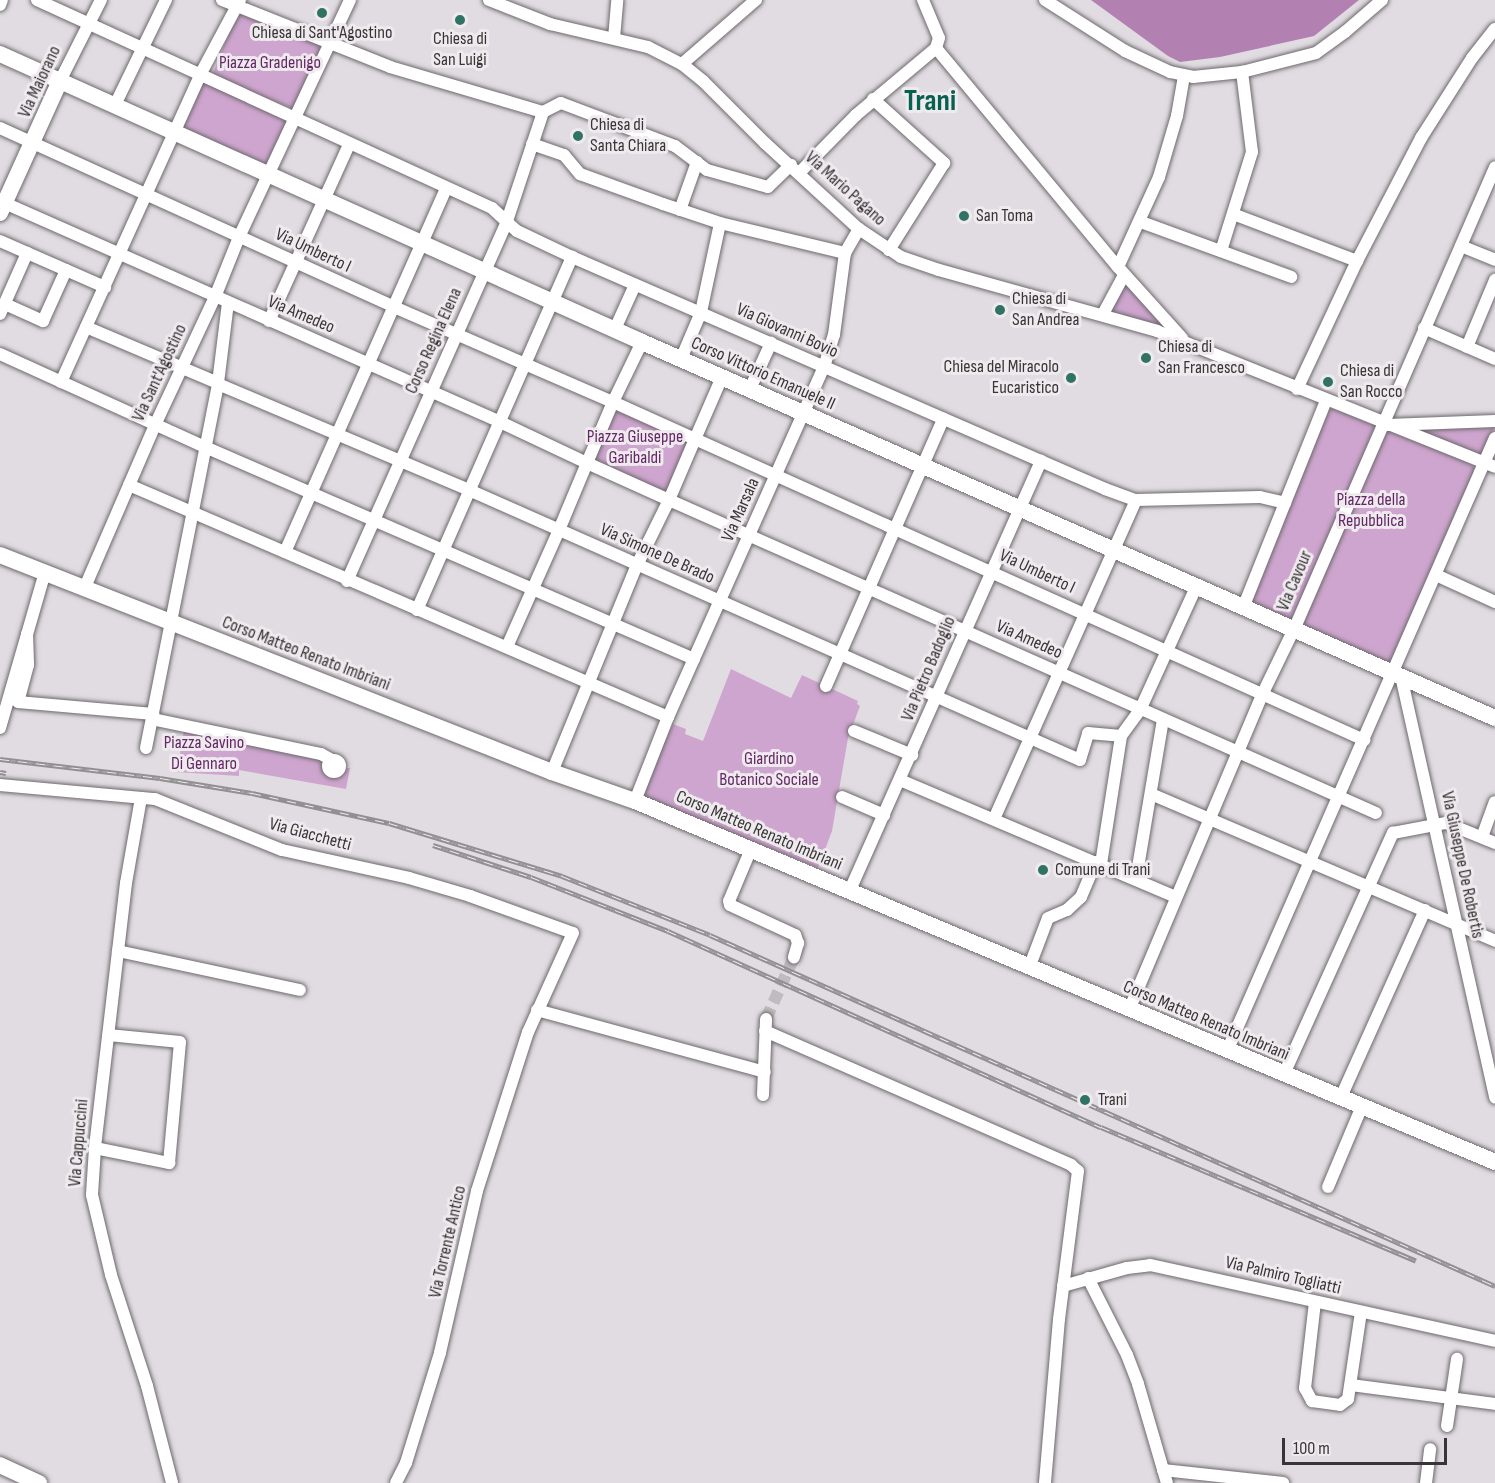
<!DOCTYPE html>
<html>
<head>
<meta charset="utf-8">
<style>
  body { margin:0 }
  #map { position:relative; width:1495px; height:1483px; overflow:hidden; background:#e1dce1; font-family:"Sofia Sans Condensed",sans-serif }
  div>[style] { position:absolute }
  [style*='--x'] { left:calc(var(--x)*1px); top:calc(var(--y)*1px); width:calc(var(--w)*1px); rotate:calc(var(--a)*1deg) }
  .green>* { inset:0; background:#cea5ce; transform-origin:0 0 }
  .water>* { inset:0; background:#b380b2 }
  .street-tunnel>* { height:12px; margin-top:-6px; transform-origin:0; background:repeating-linear-gradient(90deg,#bfbbbf 0 12px,transparent 0 18px) }
  .roads { filter:drop-shadow(0 0 2px #6d696d) drop-shadow(0 0 2px #6d696d) }
  .street>* { height:12px; margin:-6px; padding:0 6px; transform-origin:6px; border-radius:6px; background:#fff }
  .street>.ring { margin:-6px; padding:0; box-sizing:content-box; background:none; border:12px solid #fff; border-radius:50% }
  .secondary>* { height:16px; margin:-8px; padding:0 8px; transform-origin:8px; border-radius:8px; background:#fff }
  .rail>* { height:5px; margin-top:-2.5px; transform-origin:0; background:repeating-linear-gradient(90deg,#efeaee 0 9px,#928f92 0 18px); box-sizing:border-box; border-block:2px solid #928f92 }
  .dots>* { width:16px; height:16px; translate:-50% -50%; box-sizing:border-box; border:3px solid #efeaee; border-radius:50% }
  span { translate:-50% -50%; white-space:nowrap; text-align:center; line-height:1.15; -webkit-text-stroke:6px #efeaee; paint-order:stroke }
  .poi-label { font-size:18px; color:#373536 }
  .left { translate:0 -50%; text-align:left }
  .right { translate:-100% -50%; text-align:right }
  .park-label { font-size:18px; color:#642766 }
  .street-label { font-size:18px; color:#373536 }
  .town-label { font-size:30px; color:#066151; font-weight:700 }
  .scale { position:absolute; left:1282px; top:1438px; width:165px; height:27px; box-sizing:border-box; border:3px solid #373536; border-top:0; padding-left:8px; font-size:18px; line-height:21px; white-space:nowrap; color:#373536; -webkit-text-stroke:4px #efeaee; paint-order:stroke }
</style>
</head>
<body>
<div id="map">
  <div class="green">
    <div style="left:238px;top:11px;width:93px;height:70px;rotate:22deg"></div>
    <div style="left:202px;top:80px;width:97px;height:56px;rotate:25deg"></div>
    <div style="clip-path:polygon(1125px 278px,1180px 338px,1106px 313px)"></div>
    <div style="left:615px;top:406px;width:85px;height:61px;rotate:24deg"></div>
    <div style="clip-path:polygon(1329px 409px,1334px 409px,1471px 464px,1474px 468px,1475px 473px,1393px 660px,1388px 664px,1252px 606px,1251px 597px)"></div>
    <div style="clip-path:polygon(1495px 425px,1482px 459px,1408px 427px)"></div>
    <div style="clip-path:polygon(731px 669px,791px 698px,802px 675px,858px 701px,857px 704px,860px 706px,848px 738px,832px 831px,818px 868px,640px 796px,673px 724px,686px 729px,685px 734px,703px 741px)"></div>
    <div style="clip-path:polygon(184px 730px,320px 758px,325px 774px,332px 778px,342px 776px,347px 768px,350px 768px,346px 789px,239px 770px,239px 776px,177px 772px)"></div>
  </div>
  <div class="water">
    <div style="clip-path:polygon(1091px 0,1359px 0,1314px 36px,1220px 57px,1180px 62px,1168px 56px)"></div>
  </div>
  <div class="street-tunnel">
    <div style="--x:766;--y:1019;--w:68;--a:-65.7"></div>
  </div>
  <div class="roads">
    <div class="street">
      <div style="--x:37;--y:0;--w:500;--a:24.57"></div>
      <div style="--x:492;--y:208;--w:34;--a:43"></div>
      <div style="--x:517;--y:231;--w:61;--a:25.3"></div>
      <div style="--x:572;--y:257;--w:581;--a:23.52"></div>
      <div style="--x:1105;--y:489;--w:33;--a:20"></div>
      <div style="--x:1136;--y:500;--w:124;--a:-1.4"></div>
      <div style="--x:1260;--y:497;--w:26;--a:13"></div>
      <div style="--x:222;--y:0;--w:181;--a:21.7"></div>
      <div style="--x:390;--y:67;--w:159;--a:16.4"></div>
      <div style="--x:489;--y:0;--w:66;--a:21.5"></div>
      <div style="--x:550;--y:24;--w:101;--a:13.2"></div>
      <div style="--x:648;--y:47;--w:38;--a:27"></div>
      <div style="--x:682;--y:64;--w:27;--a:39"></div>
      <div style="--x:703;--y:81;--w:88;--a:45"></div>
      <div style="--x:765;--y:143;--w:127;--a:42.5"></div>
      <div style="--x:859;--y:229;--w:50;--a:33.7"></div>
      <div style="--x:901;--y:257;--w:40;--a:18.9"></div>
      <div style="--x:939;--y:270;--w:226;--a:15.6"></div>
      <div style="--x:1157;--y:331;--w:364;--a:21.9"></div>
      <div style="--x:923;--y:0;--w:41;--a:67.2"></div>
      <div style="--x:939;--y:38;--w:10;--a:107"></div>
      <div style="--x:1045;--y:0;--w:95;--a:32.5"></div>
      <div style="--x:1125;--y:51;--w:50;--a:25"></div>
      <div style="--x:1170;--y:72;--w:24;--a:12"></div>
      <div style="--x:1193;--y:77;--w:49;--a:-5.8"></div>
      <div style="--x:1242;--y:72;--w:76;--a:-14.4"></div>
      <div style="--x:1316;--y:53;--w:36;--a:-36"></div>
      <div style="--x:1345;--y:32;--w:49;--a:-40.9"></div>
      <div style="--x:0;--y:5;--w:5;--a:-68"></div>
      <div style="--x:614;--y:38;--w:38;--a:-85"></div>
      <div style="--x:936;--y:48;--w:285;--a:50.3"></div>
      <div style="--x:1118;--y:267;--w:96;--a:48"></div>
      <div style="--x:682;--y:64;--w:98;--a:-40.9"></div>
      <div style="--x:60;--y:81;--w:91;--a:-63.2"></div>
      <div style="--x:873;--y:99;--w:96;--a:42"></div>
      <div style="--x:944;--y:163;--w:103;--a:122.3"></div>
      <div style="--x:115;--y:105;--w:117;--a:-64.1"></div>
      <div style="--x:543;--y:112;--w:20;--a:-27"></div>
      <div style="--x:561;--y:103;--w:122;--a:20.7"></div>
      <div style="--x:675;--y:146;--w:40;--a:37"></div>
      <div style="--x:707;--y:170;--w:63;--a:15.6"></div>
      <div style="--x:768;--y:187;--w:32;--a:-44"></div>
      <div style="--x:0;--y:128;--w:433;--a:24.4"></div>
      <div style="--x:394;--y:307;--w:239;--a:23.5"></div>
      <div style="--x:613;--y:402;--w:67;--a:-64.2"></div>
      <div style="--x:532;--y:144;--w:34;--a:19"></div>
      <div style="--x:564;--y:155;--w:25;--a:50"></div>
      <div style="--x:580;--y:174;--w:88;--a:19.9"></div>
      <div style="--x:663;--y:204;--w:60;--a:18.4"></div>
      <div style="--x:720;--y:223;--w:129;--a:13.5"></div>
      <div style="--x:800;--y:172;--w:80;--a:-45.5"></div>
      <div style="--x:856;--y:115;--w:104;--a:-39.9"></div>
      <div style="--x:0;--y:201;--w:544;--a:23.83"></div>
      <div style="--x:498;--y:421;--w:98;--a:25.3"></div>
      <div style="--x:587;--y:463;--w:90;--a:24.3"></div>
      <div style="--x:669;--y:500;--w:66;--a:-66.9"></div>
      <div style="--x:695;--y:439;--w:90;--a:-155.7"></div>
      <div style="--x:613;--y:402;--w:66;--a:113.1"></div>
      <div style="--x:587;--y:463;--w:73;--a:112.7"></div>
      <div style="--x:559;--y:530;--w:128;--a:114"></div>
      <div style="--x:680;--y:210;--w:51;--a:-70.5"></div>
      <div style="--x:1233;--y:214;--w:133;--a:20.8"></div>
      <div style="--x:1141;--y:222;--w:160;--a:20.1"></div>
      <div style="--x:0;--y:241;--w:115;--a:23.7"></div>
      <div style="--x:1461;--y:246;--w:37;--a:22"></div>
      <div style="--x:1221;--y:251;--w:104;--a:-72.6"></div>
      <div style="--x:1252;--y:152;--w:81;--a:-97.1"></div>
      <div style="--x:1118;--y:267;--w:99;--a:-65.5"></div>
      <div style="--x:1159;--y:177;--w:64;--a:-73.6"></div>
      <div style="--x:1177;--y:116;--w:41;--a:-80.1"></div>
      <div style="--x:5;--y:304;--w:42;--a:24.1"></div>
      <div style="--x:43;--y:321;--w:56;--a:-65.7"></div>
      <div style="--x:0;--y:314;--w:67;--a:-66.1"></div>
      <div style="--x:1103;--y:314;--w:44;--a:-61.7"></div>
      <div style="--x:269;--y:321;--w:193;--a:-65.6"></div>
      <div style="--x:86;--y:327;--w:143;--a:23"></div>
      <div style="--x:1424;--y:328;--w:77;--a:23.6"></div>
      <div style="--x:615;--y:329;--w:48;--a:-65.6"></div>
      <div style="--x:1467;--y:347;--w:73;--a:-67.3"></div>
      <div style="--x:0;--y:354;--w:225;--a:24.4"></div>
      <div style="--x:205;--y:447;--w:533;--a:23.44"></div>
      <div style="--x:681;--y:359;--w:51;--a:-66.9"></div>
      <div style="--x:701;--y:312;--w:91;--a:-77.9"></div>
      <div style="--x:722;--y:377;--w:68;--a:113.5"></div>
      <div style="--x:695;--y:439;--w:734;--a:24.22"></div>
      <div style="--x:61;--y:382;--w:337;--a:-65.6"></div>
      <div style="--x:200;--y:75;--w:85;--a:-61.9"></div>
      <div style="--x:218;--y:384;--w:272;--a:22.9"></div>
      <div style="--x:469;--y:490;--w:668;--a:23.84"></div>
      <div style="--x:1080;--y:760;--w:28;--a:-73"></div>
      <div style="--x:1088;--y:733;--w:33;--a:5"></div>
      <div style="--x:750;--y:389;--w:51;--a:-65.5"></div>
      <div style="--x:1297;--y:389;--w:141;--a:-64.9"></div>
      <div style="--x:1357;--y:261;--w:139;--a:-62.5"></div>
      <div style="--x:1421;--y:138;--w:95;--a:-57.5"></div>
      <div style="--x:1472;--y:58;--w:37;--a:-52"></div>
      <div style="--x:1388;--y:425;--w:107;--a:-2.1"></div>
      <div style="--x:129;--y:485;--w:587;--a:23.29"></div>
      <div style="--x:285;--y:552;--w:397;--a:-66.1"></div>
      <div style="--x:1436;--y:575;--w:65;--a:24.6"></div>
      <div style="--x:347;--y:581;--w:394;--a:-66"></div>
      <div style="--x:507;--y:221;--w:115;--a:-71.7"></div>
      <div style="--x:85;--y:587;--w:176;--a:-66.6"></div>
      <div style="--x:155;--y:425;--w:141;--a:-64.9"></div>
      <div style="--x:215;--y:297;--w:65;--a:-68.2"></div>
      <div style="--x:239;--y:237;--w:262;--a:-64.9"></div>
      <div style="--x:1243;--y:608;--w:223;--a:-68.2"></div>
      <div style="--x:417;--y:610;--w:386;--a:-66.3"></div>
      <div style="--x:27;--y:634;--w:31;--a:88"></div>
      <div style="--x:28;--y:665;--w:38;--a:105"></div>
      <div style="--x:18;--y:702;--w:136;--a:5.1"></div>
      <div style="--x:1401;--y:676;--w:432;--a:77.4"></div>
      <div style="--x:826;--y:686;--w:292;--a:-66.3"></div>
      <div style="--x:152;--y:719;--w:173;--a:11.7"></div>
      <div style="--x:321;--y:754;--w:13;--a:29"></div>
      <div style="--x:0;--y:728;--w:162;--a:-73.9"></div>
      <div style="--x:854;--y:731;--w:63;--a:22.5"></div>
      <div style="--x:146;--y:748;--w:372;--a:-78.8"></div>
      <div style="--x:218;--y:383;--w:81;--a:-82.9"></div>
      <div class="ring" style="left:328px;top:760px;width:0;height:0"></div>
      <div style="--x:552;--y:772;--w:224;--a:-67.7"></div>
      <div style="--x:637;--y:565;--w:72;--a:-63.8"></div>
      <div style="--x:669;--y:500;--w:773;--a:23.88"></div>
      <div style="--x:900;--y:780;--w:299;--a:23"></div>
      <div style="--x:0;--y:785;--w:156;--a:5.2"></div>
      <div style="--x:155;--y:799;--w:137;--a:21.9"></div>
      <div style="--x:282;--y:850;--w:130;--a:12.4"></div>
      <div style="--x:409;--y:878;--w:64;--a:16.4"></div>
      <div style="--x:470;--y:896;--w:109;--a:19.8"></div>
      <div style="--x:573;--y:933;--w:109;--a:114.4"></div>
      <div style="--x:528;--y:1032;--w:167;--a:107.8"></div>
      <div style="--x:477;--y:1191;--w:166;--a:102.9"></div>
      <div style="--x:440;--y:1353;--w:115;--a:107.2"></div>
      <div style="--x:406;--y:1463;--w:22;--a:117"></div>
      <div style="--x:1151;--y:794;--w:374;--a:23.1"></div>
      <div style="--x:842;--y:797;--w:46;--a:23.2"></div>
      <div style="--x:141;--y:798;--w:86;--a:100"></div>
      <div style="--x:126;--y:883;--w:267;--a:96.7"></div>
      <div style="--x:95;--y:1148;--w:47;--a:93.7"></div>
      <div style="--x:92;--y:1195;--w:82;--a:76.6"></div>
      <div style="--x:111;--y:1275;--w:117;--a:72"></div>
      <div style="--x:147;--y:1386;--w:100;--a:75.5"></div>
      <div style="--x:635;--y:801;--w:90;--a:-68.6"></div>
      <div style="--x:668;--y:717;--w:383;--a:-66"></div>
      <div style="--x:824;--y:367;--w:34;--a:-73"></div>
      <div style="--x:834;--y:335;--w:83;--a:-82.4"></div>
      <div style="--x:845;--y:253;--w:28;--a:-60"></div>
      <div style="--x:994;--y:819;--w:349;--a:-66"></div>
      <div style="--x:1482;--y:837;--w:37;--a:-70"></div>
      <div style="--x:751;--y:849;--w:56;--a:112.9"></div>
      <div style="--x:729;--y:901;--w:4;--a:76"></div>
      <div style="--x:730;--y:905;--w:72;--a:24.8"></div>
      <div style="--x:795;--y:935;--w:9;--a:69"></div>
      <div style="--x:798;--y:943;--w:15;--a:106"></div>
      <div style="--x:1101;--y:864;--w:130;--a:-81.1"></div>
      <div style="--x:1121;--y:736;--w:32;--a:-54"></div>
      <div style="--x:1140;--y:710;--w:135;--a:-65.5"></div>
      <div style="--x:1136;--y:879;--w:161;--a:-80.4"></div>
      <div style="--x:850;--y:890;--w:470;--a:-66"></div>
      <div style="--x:118;--y:951;--w:186;--a:12.1"></div>
      <div style="--x:1029;--y:968;--w:53;--a:-69.2"></div>
      <div style="--x:1048;--y:918;--w:21;--a:-23"></div>
      <div style="--x:1067;--y:910;--w:19;--a:-43"></div>
      <div style="--x:1081;--y:897;--w:38;--a:-67"></div>
      <div style="--x:537;--y:1010;--w:236;--a:15.2"></div>
      <div style="--x:1129;--y:1010;--w:342;--a:-67.1"></div>
      <div style="--x:1262;--y:695;--w:78;--a:-64.1"></div>
      <div style="--x:1296;--y:625;--w:499;--a:-66.5"></div>
      <div style="--x:765;--y:1031;--w:334;--a:23.6"></div>
      <div style="--x:1071;--y:1165;--w:9;--a:41"></div>
      <div style="--x:1078;--y:1171;--w:149;--a:97.3"></div>
      <div style="--x:1059;--y:1319;--w:165;--a:94.9"></div>
      <div style="--x:1227;--y:1051;--w:669;--a:-66.39"></div>
      <div style="--x:1284;--y:1074;--w:265;--a:-65.7"></div>
      <div style="--x:1393;--y:833;--w:54;--a:-10.7"></div>
      <div style="--x:1446;--y:823;--w:53;--a:22.2"></div>
      <div style="--x:763;--y:1095;--w:76;--a:-87.7"></div>
      <div style="--x:1341;--y:1097;--w:205;--a:-65.8"></div>
      <div style="--x:95;--y:1148;--w:76;--a:11.5"></div>
      <div style="--x:169;--y:1163;--w:121;--a:-84.8"></div>
      <div style="--x:180;--y:1042;--w:72;--a:-174.4"></div>
      <div style="--x:1328;--y:1187;--w:88;--a:-67.2"></div>
      <div style="--x:1088;--y:1278;--w:86;--a:63.1"></div>
      <div style="--x:1127;--y:1355;--w:31;--a:69"></div>
      <div style="--x:1138;--y:1384;--w:103;--a:73.7"></div>
      <div style="--x:1063;--y:1286;--w:66;--a:-15.7"></div>
      <div style="--x:1127;--y:1268;--w:23;--a:-7"></div>
      <div style="--x:1150;--y:1265;--w:353;--a:12.4"></div>
      <div style="--x:1315;--y:1302;--w:87;--a:96.6"></div>
      <div style="--x:1305;--y:1388;--w:15;--a:62"></div>
      <div style="--x:1312;--y:1401;--w:28;--a:8"></div>
      <div style="--x:1340;--y:1405;--w:10;--a:-37"></div>
      <div style="--x:1348;--y:1399;--w:88;--a:-81.5"></div>
      <div style="--x:1351;--y:1385;--w:145;--a:7.5"></div>
      <div style="--x:1447;--y:1426;--w:68;--a:-81.5"></div>
      <div style="--x:1163;--y:1470;--w:121;--a:6.2"></div>
      <div style="--x:1426;--y:1483;--w:34;--a:-83"></div>
    </div>
    <div class="secondary">
      <div style="--x:0;--y:54;--w:704;--a:24.16"></div>
      <div style="--x:642;--y:342;--w:932;--a:23.79"></div>
      <div style="--x:0;--y:213;--w:145;--a:-65.6"></div>
      <div style="--x:0;--y:555;--w:593;--a:21.46"></div>
      <div style="--x:552;--y:772;--w:88;--a:19.3"></div>
      <div style="--x:635;--y:801;--w:933;--a:22.77"></div>
      <div style="--x:0;--y:1465;--w:43;--a:24.8"></div>
    </div>
  </div>
  <div class="rail">
    <div style="--x:0;--y:759;--w:161;--a:6.8"></div>
    <div style="--x:160;--y:778;--w:93;--a:9.3"></div>
    <div style="--x:252;--y:793;--w:140;--a:12.4"></div>
    <div style="--x:389;--y:823;--w:181;--a:17"></div>
    <div style="--x:562;--y:876;--w:159;--a:21.7"></div>
    <div style="--x:710;--y:935;--w:860;--a:24.09"></div>
    <div style="--x:0;--y:772;--w:6;--a:9"></div>
    <div style="--x:433;--y:845;--w:103;--a:18.1"></div>
    <div style="--x:531;--y:877;--w:147;--a:21.5"></div>
    <div style="--x:668;--y:931;--w:475;--a:24.4"></div>
    <div style="--x:1101;--y:1127;--w:342;--a:23"></div>
  </div>
  <div class="dots">
    <div style="left:322px;top:13px;background:#307364"></div>
    <div style="left:460px;top:20px;background:#307364"></div>
    <div style="left:578px;top:136px;background:#307364"></div>
    <div style="left:964px;top:216px;background:#307364"></div>
    <div style="left:1000px;top:310px;background:#307364"></div>
    <div style="left:1146px;top:358px;background:#307364"></div>
    <div style="left:1071px;top:378px;background:#307364"></div>
    <div style="left:1328px;top:382px;background:#307364"></div>
    <div style="left:1043px;top:870px;background:#307364"></div>
    <div style="left:1085px;top:1100px;background:#307364"></div>
  </div>
  <div class="poi-label">
    <span style="left:322px;top:33px">Chiesa di Sant'Agostino</span>
    <span style="left:460px;top:50px">Chiesa di<br>San Luigi</span>
    <span class="left" style="left:590px;top:136px">Chiesa di<br>Santa Chiara</span>
    <span class="left" style="left:976px;top:216px">San Toma</span>
    <span class="left" style="left:1012px;top:310px">Chiesa di<br>San Andrea</span>
    <span class="left" style="left:1158px;top:358px">Chiesa di<br>San Francesco</span>
    <span class="right" style="left:1059px;top:378px">Chiesa del Miracolo<br>Eucaristico</span>
    <span class="left" style="left:1340px;top:382px">Chiesa di<br>San Rocco</span>
    <span class="left" style="left:1055px;top:870px">Comune di Trani</span>
    <span class="left" style="left:1098px;top:1100px">Trani</span>
  </div>
  <div class="park-label">
    <span style="left:270px;top:63px">Piazza Gradenigo</span>
    <span style="left:635px;top:448px">Piazza Giuseppe<br>Garibaldi</span>
    <span style="left:1371px;top:511px">Piazza della<br>Repubblica</span>
    <span style="left:204px;top:754px">Piazza Savino<br>Di Gennaro</span>
    <span style="left:769px;top:770px">Giardino<br>Botanico Sociale</span>
  </div>
  <div class="street-label">
    <span style="left:40px;top:82px;rotate:-65deg">Via Maiorano</span>
    <span style="left:845px;top:189px;rotate:42deg">Via Mario Pagano</span>
    <span style="left:313px;top:251px;rotate:25deg">Via Umberto I</span>
    <span style="left:301px;top:315px;rotate:23deg">Via Amedeo</span>
    <span style="left:787px;top:331px;rotate:24deg">Via Giovanni Bovio</span>
    <span style="left:434px;top:341px;rotate:-66deg">Corso Regina Elena</span>
    <span style="left:160px;top:373px;rotate:-65deg">Via Sant'Agostino</span>
    <span style="left:763px;top:374px;rotate:24deg">Corso Vittorio Emanuele II</span>
    <span style="left:741px;top:510px;rotate:-66deg">Via Marsala</span>
    <span style="left:657px;top:554px;rotate:24deg">Via Simone De Brado</span>
    <span style="left:1037px;top:572px;rotate:25deg">Via Umberto I</span>
    <span style="left:1295px;top:581px;rotate:-67deg">Via Cavour</span>
    <span style="left:1029px;top:640px;rotate:24deg">Via Amedeo</span>
    <span style="left:306px;top:654px;rotate:21deg">Corso Matteo Renato Imbriani</span>
    <span style="left:929px;top:669px;rotate:-67deg">Via Pietro Badoglio</span>
    <span style="left:759px;top:831px;rotate:23deg">Corso Matteo Renato Imbriani</span>
    <span style="left:310px;top:835px;rotate:15deg">Via Giacchetti</span>
    <span style="left:1462px;top:865px;rotate:78deg">Via Giuseppe De Robertis</span>
    <span style="left:1206px;top:1021px;rotate:23deg">Corso Matteo Renato Imbriani</span>
    <span style="left:79px;top:1143px;rotate:-85deg">Via Cappuccini</span>
    <span style="left:448px;top:1242px;rotate:-77deg">Via Torrente Antico</span>
    <span style="left:1283px;top:1276px;rotate:13deg">Via Palmiro Togliatti</span>
  </div>
  <div class="town-label">
    <span style="left:930px;top:101px">Trani</span>
  </div>
  <div class="scale">100 m</div>
</div>
</body>
</html>
